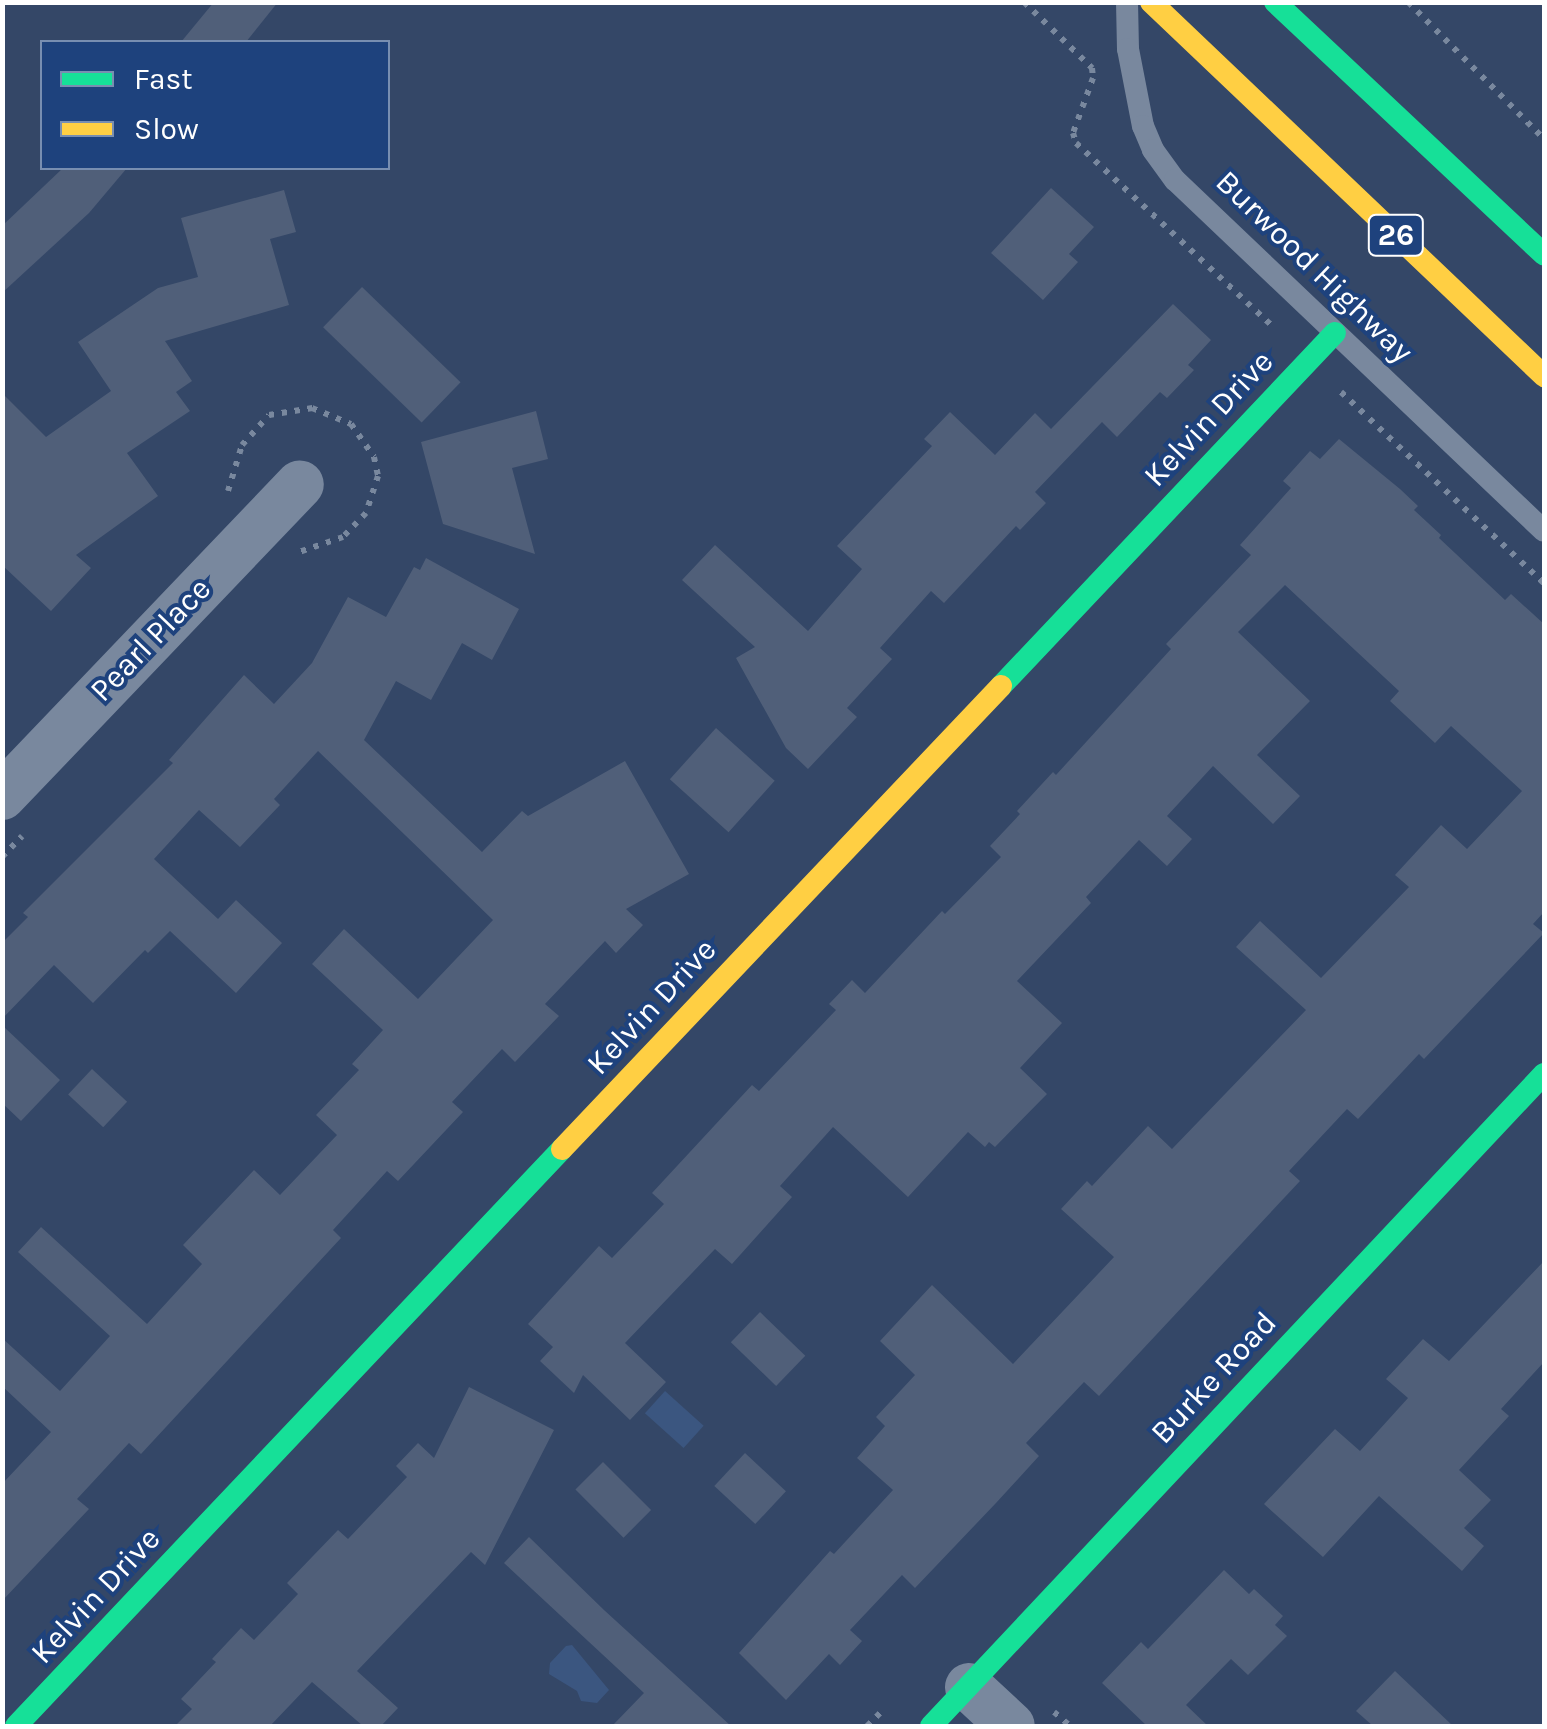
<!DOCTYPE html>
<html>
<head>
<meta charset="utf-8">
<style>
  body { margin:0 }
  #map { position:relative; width:1547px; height:1729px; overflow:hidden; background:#344767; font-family:Karla,sans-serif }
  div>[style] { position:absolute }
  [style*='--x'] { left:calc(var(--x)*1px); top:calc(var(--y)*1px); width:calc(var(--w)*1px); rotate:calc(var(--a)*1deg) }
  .water>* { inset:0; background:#3b5680; transform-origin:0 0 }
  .building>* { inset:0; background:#505f79; transform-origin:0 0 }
  .path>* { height:6px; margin-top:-3px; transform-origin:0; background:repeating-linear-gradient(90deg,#79889e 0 5px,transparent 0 13px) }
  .lane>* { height:22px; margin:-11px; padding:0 11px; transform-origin:11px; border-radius:11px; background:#79889e }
  .street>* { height:48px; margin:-24px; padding:0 24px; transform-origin:24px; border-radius:24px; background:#79889e }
  .fast>* { height:22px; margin:-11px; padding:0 11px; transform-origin:11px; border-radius:11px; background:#16e098 }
  .slow>* { height:22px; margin:-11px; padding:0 11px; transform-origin:11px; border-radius:11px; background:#ffcf43 }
  span { translate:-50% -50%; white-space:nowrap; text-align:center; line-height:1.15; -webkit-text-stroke:8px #1e427d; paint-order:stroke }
  .shield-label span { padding:2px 8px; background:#1e427d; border:2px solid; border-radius:8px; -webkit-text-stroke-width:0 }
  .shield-label { font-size:30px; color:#fff; font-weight:700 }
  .street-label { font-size:32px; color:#fff }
  .frame { position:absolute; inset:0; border:5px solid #fff; pointer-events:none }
  .legend { position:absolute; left:40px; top:40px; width:350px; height:130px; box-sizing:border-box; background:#1e427d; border:2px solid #788eb1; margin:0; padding:12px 18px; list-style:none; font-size:30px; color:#fff }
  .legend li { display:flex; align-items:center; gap:20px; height:50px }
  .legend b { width:50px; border:2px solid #788eb1 }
</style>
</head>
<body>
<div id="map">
  <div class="water">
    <div style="left:665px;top:1391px;width:52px;height:30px;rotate:42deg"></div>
    <div style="clip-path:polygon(572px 1645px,609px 1690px,597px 1703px,581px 1701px,577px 1691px,549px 1674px,550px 1663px,566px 1646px)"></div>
  </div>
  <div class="building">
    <div style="clip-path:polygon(214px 2px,278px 2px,246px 42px,181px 42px)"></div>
    <div style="clip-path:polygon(63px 168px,127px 168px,89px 213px,2px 293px,2px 226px)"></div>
    <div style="clip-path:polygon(1051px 188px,1094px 227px,1069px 254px,1078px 262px,1043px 300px,991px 253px)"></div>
    <div style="clip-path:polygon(284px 190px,296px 232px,270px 239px,289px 305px,165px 341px,192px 381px,176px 392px,190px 411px,127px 453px,158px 496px,76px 555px,91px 568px,51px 611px,2px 565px,2px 393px,46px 437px,111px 391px,78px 342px,158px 288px,198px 277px,181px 218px)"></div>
    <div style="left:362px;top:287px;width:137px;height:56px;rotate:44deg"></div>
    <div style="clip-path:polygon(1173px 304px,1211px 340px,1188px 365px,1194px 370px,1167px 398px,1160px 392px,1117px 437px,1102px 422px,1035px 492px,1046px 503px,1020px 530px,1016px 526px,944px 603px,931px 591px,880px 648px,892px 659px,847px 708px,857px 717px,808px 769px,786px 748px,736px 658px,755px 647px,682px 580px,715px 545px,808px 631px,862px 569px,837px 546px,932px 446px,924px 439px,950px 412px,995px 455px,1035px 413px,1051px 429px)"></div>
    <div style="clip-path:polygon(536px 411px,548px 459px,512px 468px,535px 554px,443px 524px,421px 442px)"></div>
    <div style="clip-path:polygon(1339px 439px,1400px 489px,1418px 506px,1414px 510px,1441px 535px,1439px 538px,1505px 600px,1511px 594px,1544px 624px,1544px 912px,1533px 924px,1544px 933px,1424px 1059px,1419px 1054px,1358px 1119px,1347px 1109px,1289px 1171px,1300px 1181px,1099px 1396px,1084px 1382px,1026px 1443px,1039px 1456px,996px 1503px,915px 1588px,902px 1575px,850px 1630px,862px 1641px,840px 1665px,829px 1654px,786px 1700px,739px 1653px,830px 1551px,834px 1554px,893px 1490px,857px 1458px,885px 1426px,876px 1417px,915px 1375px,880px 1341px,932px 1285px,1013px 1364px,1114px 1257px,1061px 1209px,1087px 1181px,1092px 1186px,1148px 1126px,1172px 1149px,1306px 1010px,1236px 947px,1260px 921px,1321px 978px,1409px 887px,1395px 875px,1441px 825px,1467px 849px,1522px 791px,1451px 726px,1435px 743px,1390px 701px,1399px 691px,1285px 585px,1238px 632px,1310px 701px,1257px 755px,1300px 796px,1273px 824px,1213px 766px,1167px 816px,1192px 839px,1167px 866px,1139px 840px,1086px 897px,1091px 903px,1017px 981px,1062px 1023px,1020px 1068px,1047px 1094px,995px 1147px,989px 1142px,985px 1147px,968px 1132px,908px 1197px,833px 1127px,780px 1186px,792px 1197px,732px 1264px,715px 1249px,625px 1343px,666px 1382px,630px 1420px,583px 1375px,574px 1393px,540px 1361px,553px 1347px,528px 1324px,599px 1246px,612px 1258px,664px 1204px,652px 1193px,752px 1085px,759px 1091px,836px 1010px,829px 1004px,852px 980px,865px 993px,942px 911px,945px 914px,1001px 857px,990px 846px,1020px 814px,1017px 811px,1053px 772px,1056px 775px,1171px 649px,1166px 644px,1251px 555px,1240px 545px,1291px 488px,1283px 481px,1310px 451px,1320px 459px)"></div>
    <div style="clip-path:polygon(426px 558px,519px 609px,492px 660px,462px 643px,431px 700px,396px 681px,364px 740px,482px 852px,522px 811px,528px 816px,625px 761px,689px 874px,626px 909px,643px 925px,616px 953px,605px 941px,545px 1004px,559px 1016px,515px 1062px,502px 1049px,452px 1102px,463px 1112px,398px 1181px,387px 1171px,333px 1230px,341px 1238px,141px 1454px,129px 1443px,77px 1499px,89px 1509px,2px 1601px,2px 1484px,51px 1432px,2px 1386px,2px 1338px,60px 1391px,110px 1336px,18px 1252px,41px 1227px,147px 1324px,202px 1264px,183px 1245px,254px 1170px,280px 1195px,337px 1135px,316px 1115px,359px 1070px,352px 1064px,383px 1030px,312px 964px,344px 929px,418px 999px,493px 920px,318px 751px,274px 799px,280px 805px,240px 847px,199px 810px,154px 859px,218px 919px,236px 900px,282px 943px,236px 993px,170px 931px,148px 953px,145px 950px,93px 1003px,54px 965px,2px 1019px,2px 943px,28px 917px,23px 913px,173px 763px,169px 760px,244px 675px,274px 704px,312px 663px,348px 597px,386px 617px,414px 567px,420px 570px)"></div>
    <div style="left:716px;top:728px;width:79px;height:69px;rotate:42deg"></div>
    <div style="clip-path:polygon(2px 1025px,60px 1080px,21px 1121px,2px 1103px)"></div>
    <div style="left:92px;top:1069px;width:48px;height:35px;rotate:43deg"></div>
    <div style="clip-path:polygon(1544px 1261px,1544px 1362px,1501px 1409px,1509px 1416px,1459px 1470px,1491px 1500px,1464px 1528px,1484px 1546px,1462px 1571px,1379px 1496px,1323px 1557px,1264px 1504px,1335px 1429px,1360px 1451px,1408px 1398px,1386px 1379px,1423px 1339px,1449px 1361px)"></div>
    <div style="left:760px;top:1312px;width:63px;height:42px;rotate:44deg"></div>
    <div style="clip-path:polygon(469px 1387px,554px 1430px,485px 1565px,471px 1552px,357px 1671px,398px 1708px,381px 1726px,363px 1726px,312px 1682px,270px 1726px,175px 1726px,192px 1709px,181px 1699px,216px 1662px,212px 1659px,241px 1628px,254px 1640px,298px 1594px,287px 1583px,338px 1530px,348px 1539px,407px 1477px,396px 1466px,418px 1443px,434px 1458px)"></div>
    <div style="left:745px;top:1453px;width:56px;height:45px;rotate:43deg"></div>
    <div style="left:603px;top:1462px;width:68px;height:39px;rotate:45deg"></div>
    <div style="clip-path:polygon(529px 1537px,604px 1610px,731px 1726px,612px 1726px,644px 1693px,504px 1563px)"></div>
    <div style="clip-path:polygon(1224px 1570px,1249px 1594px,1254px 1589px,1283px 1616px,1275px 1625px,1287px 1636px,1248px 1675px,1231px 1659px,1186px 1705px,1208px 1726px,1147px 1726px,1102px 1683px,1141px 1642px,1148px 1649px)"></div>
    <div style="clip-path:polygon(1395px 1671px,1453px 1726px,1373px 1726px,1356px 1711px)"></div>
  </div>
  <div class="path">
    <div style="--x:1024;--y:2;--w:95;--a:44.1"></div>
    <div style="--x:1092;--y:68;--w:10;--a:84"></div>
    <div style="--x:1093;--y:78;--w:59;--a:110"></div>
    <div style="--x:1073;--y:133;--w:10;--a:73"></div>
    <div style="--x:1076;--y:143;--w:270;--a:43"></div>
    <div style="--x:1408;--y:2;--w:193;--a:45.2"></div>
    <div style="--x:1341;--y:392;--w:279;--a:43.3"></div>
    <div style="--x:228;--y:491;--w:48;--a:-73.1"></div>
    <div style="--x:242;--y:445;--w:40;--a:-48"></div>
    <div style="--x:269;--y:415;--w:44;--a:-9.2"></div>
    <div style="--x:312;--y:408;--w:42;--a:22.3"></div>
    <div style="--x:351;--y:424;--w:40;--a:55.1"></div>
    <div style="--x:374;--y:457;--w:19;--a:78"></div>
    <div style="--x:378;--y:476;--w:39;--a:108"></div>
    <div style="--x:366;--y:513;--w:33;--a:134"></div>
    <div style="--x:343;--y:537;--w:46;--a:161.2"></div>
    <div style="--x:2;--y:857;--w:29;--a:-46"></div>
    <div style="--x:1054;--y:1712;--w:21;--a:41"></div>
    <div style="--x:867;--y:1726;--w:24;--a:-45"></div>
  </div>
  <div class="lane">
    <div style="--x:1127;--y:2;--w:47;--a:88.8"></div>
    <div style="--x:1128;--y:49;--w:78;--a:79"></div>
    <div style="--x:1143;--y:126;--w:26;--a:67"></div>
    <div style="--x:1153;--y:150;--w:37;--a:54"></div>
    <div style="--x:1175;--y:180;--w:509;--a:43.57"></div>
  </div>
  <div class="street">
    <div style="--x:2;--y:796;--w:431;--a:-46.3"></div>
    <div style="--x:969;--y:1687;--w:57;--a:42.9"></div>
  </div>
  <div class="fast">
    <div style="--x:1275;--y:2;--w:369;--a:43.2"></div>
    <div style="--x:1001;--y:686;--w:486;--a:-46.6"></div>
    <div style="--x:16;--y:1726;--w:794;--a:-46.58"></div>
    <div style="--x:931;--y:1726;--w:895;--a:-46.77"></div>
  </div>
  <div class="slow">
    <div style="--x:1151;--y:2;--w:543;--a:43.58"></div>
    <div style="--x:562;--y:1149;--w:638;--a:-46.52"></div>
  </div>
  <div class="shield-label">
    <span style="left:1396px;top:235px">26</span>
  </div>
  <div class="street-label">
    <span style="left:1314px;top:267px;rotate:44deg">Burwood Highway</span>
    <span style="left:1209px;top:419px;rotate:-47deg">Kelvin Drive</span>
    <span style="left:151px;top:640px;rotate:-46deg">Pearl Place</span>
    <span style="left:652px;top:1007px;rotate:-47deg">Kelvin Drive</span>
    <span style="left:1214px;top:1378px;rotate:-47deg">Burke Road</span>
    <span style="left:96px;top:1596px;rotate:-47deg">Kelvin Drive</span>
  </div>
  <div class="frame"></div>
  <ul class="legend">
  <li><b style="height:12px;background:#16e098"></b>Fast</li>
  <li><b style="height:12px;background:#ffcf43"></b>Slow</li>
  </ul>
</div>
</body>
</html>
